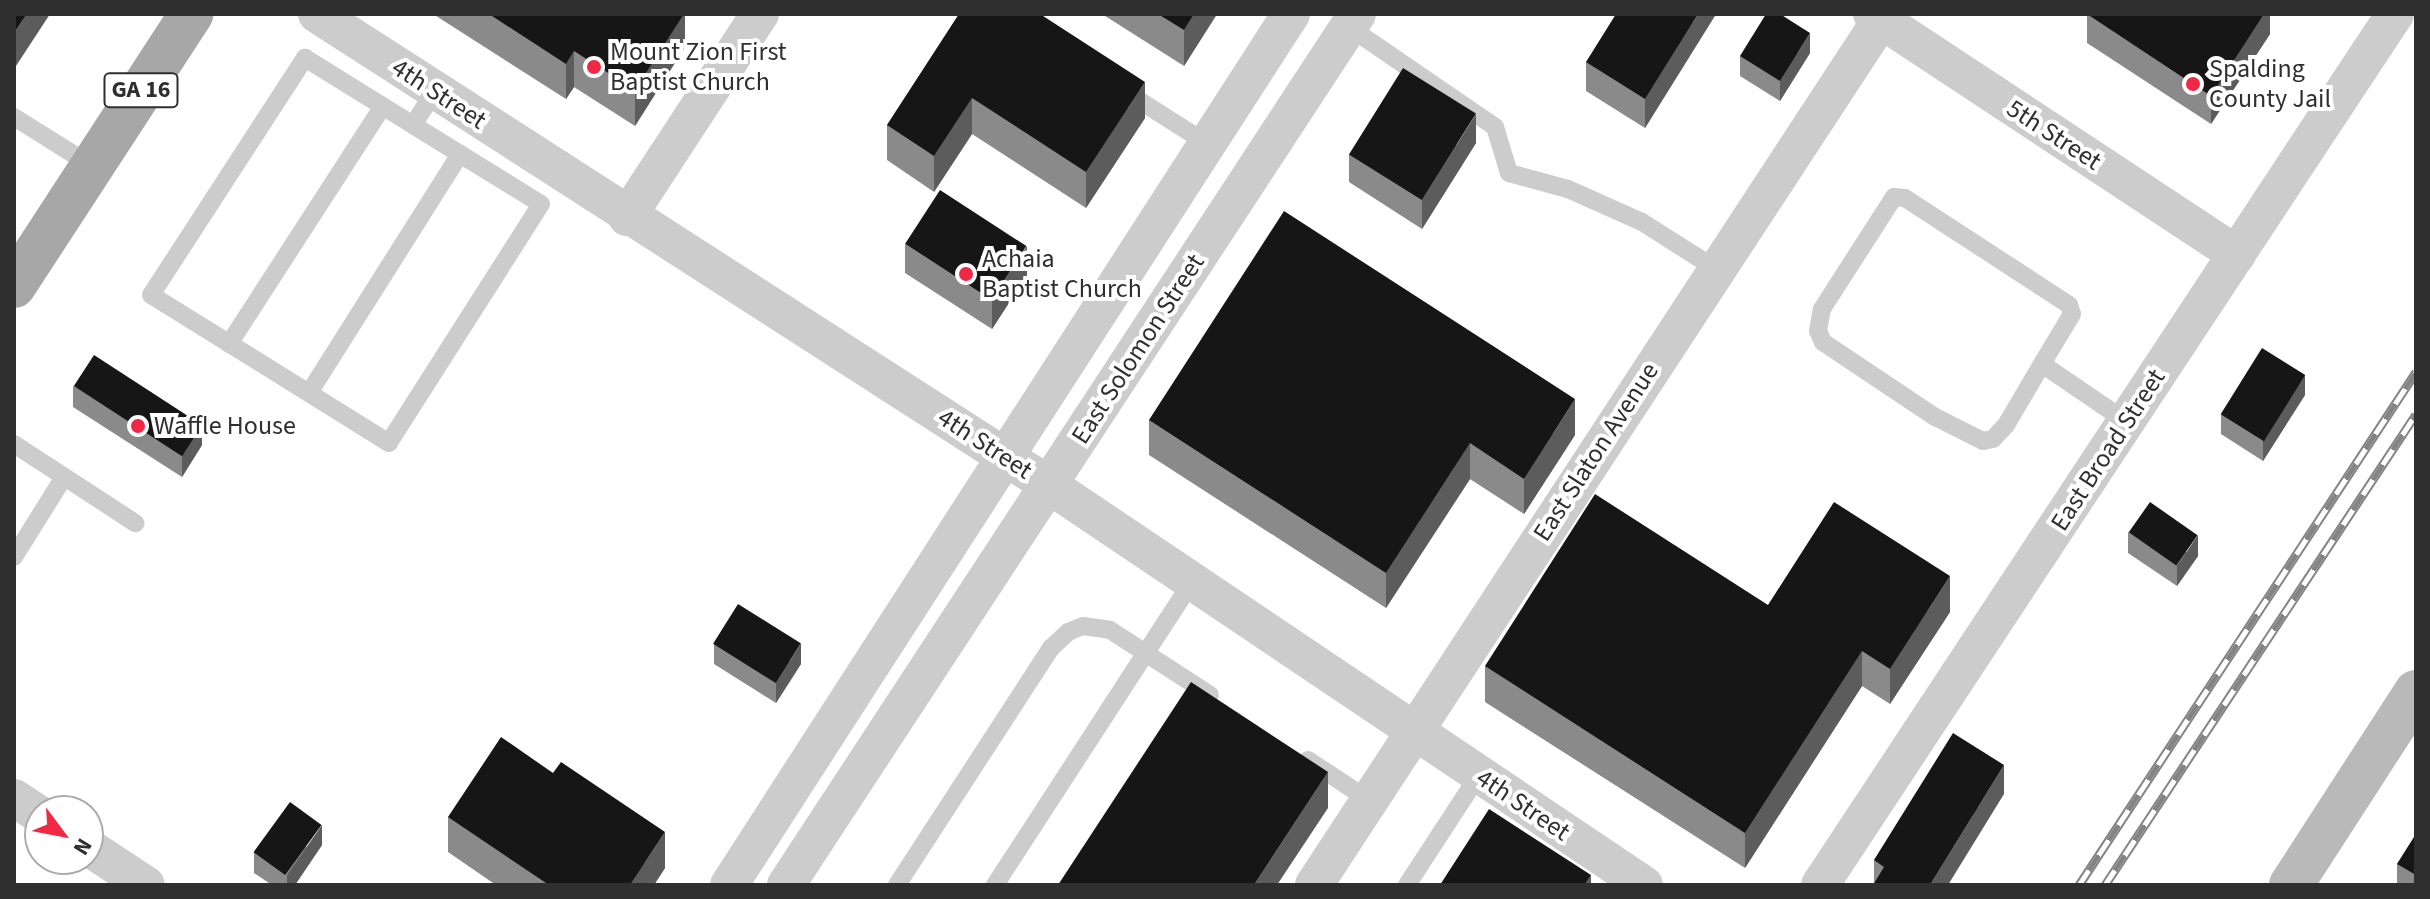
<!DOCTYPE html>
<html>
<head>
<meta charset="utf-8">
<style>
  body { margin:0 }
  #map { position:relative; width:2430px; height:899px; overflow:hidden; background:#fff; font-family:"Source Sans 3",sans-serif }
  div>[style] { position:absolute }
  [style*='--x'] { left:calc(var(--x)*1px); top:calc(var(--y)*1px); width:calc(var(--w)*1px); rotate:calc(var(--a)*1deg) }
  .service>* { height:18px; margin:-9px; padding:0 9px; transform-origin:9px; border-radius:9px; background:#ccc }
  .minor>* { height:38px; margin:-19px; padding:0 19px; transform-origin:19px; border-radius:19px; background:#ccc }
  .secondary>* { height:44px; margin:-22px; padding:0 22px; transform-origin:22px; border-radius:22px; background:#b9b9b9 }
  .primary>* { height:44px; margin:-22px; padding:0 22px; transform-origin:22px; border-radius:22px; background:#a7a7a7 }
  .rail>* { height:9px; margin-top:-4.5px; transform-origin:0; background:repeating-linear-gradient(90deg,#fff 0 18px,#848484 0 36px); box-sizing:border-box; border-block:2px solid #848484 }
  .wall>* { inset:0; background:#8a8a8a }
  .shaded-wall>* { inset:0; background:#5c5c5c }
  .building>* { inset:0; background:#161616; transform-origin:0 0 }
  .dots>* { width:22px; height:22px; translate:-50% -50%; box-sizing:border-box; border:4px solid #fff; border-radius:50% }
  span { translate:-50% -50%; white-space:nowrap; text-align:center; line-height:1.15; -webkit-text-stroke:8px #fff; paint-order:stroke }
  .shield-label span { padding:2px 6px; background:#fff; border:2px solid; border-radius:6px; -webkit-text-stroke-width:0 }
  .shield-label { font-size:24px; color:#2f2f2f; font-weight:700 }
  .poi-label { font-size:26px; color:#2f2f2f }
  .left { translate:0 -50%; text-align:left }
  .street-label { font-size:26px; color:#2f2f2f }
  .frame { position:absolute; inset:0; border:16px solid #2f2f2f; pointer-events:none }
  .north { position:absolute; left:24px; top:795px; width:80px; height:80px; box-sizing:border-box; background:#fff; border:2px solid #acacac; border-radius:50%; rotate:122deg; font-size:22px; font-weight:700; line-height:32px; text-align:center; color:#2f2f2f }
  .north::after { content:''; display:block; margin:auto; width:28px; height:36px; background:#ef2944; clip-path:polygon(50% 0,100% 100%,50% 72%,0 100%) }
</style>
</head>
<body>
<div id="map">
  <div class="service">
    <div style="--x:1349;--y:27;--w:177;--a:34.4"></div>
    <div style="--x:1495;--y:127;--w:48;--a:73.1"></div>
    <div style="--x:1509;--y:173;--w:61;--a:15.2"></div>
    <div style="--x:1568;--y:189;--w:81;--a:24"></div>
    <div style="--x:1642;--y:222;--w:88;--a:32.4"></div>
    <div style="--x:1126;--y:92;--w:97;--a:32.4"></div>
    <div style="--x:14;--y:117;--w:92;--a:32.1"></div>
    <div style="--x:413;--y:125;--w:150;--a:31.7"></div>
    <div style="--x:541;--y:204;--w:283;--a:122.5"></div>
    <div style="--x:389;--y:443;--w:280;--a:-148.1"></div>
    <div style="--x:151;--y:295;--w:283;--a:-57"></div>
    <div style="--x:305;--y:58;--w:127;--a:31.8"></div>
    <div style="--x:413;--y:125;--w:40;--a:-57.1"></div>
    <div style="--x:229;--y:344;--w:283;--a:-57.1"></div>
    <div style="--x:2042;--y:364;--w:71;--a:120.5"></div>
    <div style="--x:2006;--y:425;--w:19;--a:133"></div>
    <div style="--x:1993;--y:439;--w:10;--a:169"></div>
    <div style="--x:1983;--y:441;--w:54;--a:-153.4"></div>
    <div style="--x:1935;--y:417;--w:135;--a:-146.2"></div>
    <div style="--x:1823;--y:342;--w:12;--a:-114"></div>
    <div style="--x:1818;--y:331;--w:22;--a:-80"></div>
    <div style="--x:1822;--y:309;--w:133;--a:-57.3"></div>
    <div style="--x:1894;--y:197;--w:11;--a:5"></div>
    <div style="--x:1905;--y:198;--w:196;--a:33.1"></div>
    <div style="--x:2069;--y:305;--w:9;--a:72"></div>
    <div style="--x:2072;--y:314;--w:58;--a:121"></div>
    <div style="--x:2042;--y:364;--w:103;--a:34.3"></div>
    <div style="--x:309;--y:393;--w:283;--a:-57.7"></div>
    <div style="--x:14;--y:444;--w:145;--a:33.1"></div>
    <div style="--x:14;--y:557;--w:94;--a:-58"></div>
    <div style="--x:1308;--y:760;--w:73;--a:33.3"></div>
    <div style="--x:897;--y:885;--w:283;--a:-57"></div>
    <div style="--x:1051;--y:648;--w:23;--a:-43"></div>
    <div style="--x:1068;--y:632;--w:16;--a:-22"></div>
    <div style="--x:1083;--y:626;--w:27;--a:8"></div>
    <div style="--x:1110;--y:630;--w:119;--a:33"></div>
    <div style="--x:995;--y:885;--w:364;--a:-57"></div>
    <div style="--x:1407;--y:885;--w:130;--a:-56.9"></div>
  </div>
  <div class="minor">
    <div style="--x:317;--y:14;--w:870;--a:32.76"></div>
    <div style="--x:1049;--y:485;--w:717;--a:33.91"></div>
    <div style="--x:1872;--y:14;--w:437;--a:33.4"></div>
    <div style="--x:627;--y:217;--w:243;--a:-56.8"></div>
    <div style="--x:14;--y:798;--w:31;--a:33"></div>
    <div style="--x:88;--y:847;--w:69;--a:33.2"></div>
    <div style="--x:729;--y:885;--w:1037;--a:-57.17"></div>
    <div style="--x:786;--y:885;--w:1041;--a:-56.75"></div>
    <div style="--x:1314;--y:885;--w:1034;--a:-56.76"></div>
    <div style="--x:1820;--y:885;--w:1044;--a:-56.57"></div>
  </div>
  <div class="secondary">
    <div style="--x:2291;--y:885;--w:230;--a:-57.1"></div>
  </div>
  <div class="primary">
    <div style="--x:14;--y:286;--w:325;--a:-56.9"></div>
  </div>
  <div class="rail">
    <div style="--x:2079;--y:885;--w:614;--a:-56.7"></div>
    <div style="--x:2105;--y:885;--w:564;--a:-56.56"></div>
  </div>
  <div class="wall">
    <div style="clip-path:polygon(433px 14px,685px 14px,685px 47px,635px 126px,574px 87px,566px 99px)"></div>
    <div style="clip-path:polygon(959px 14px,1145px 118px,1086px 208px,972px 134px,934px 192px,887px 160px,887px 125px)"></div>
    <div style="clip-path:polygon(1102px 14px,1217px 14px,1184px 66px)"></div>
    <div style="clip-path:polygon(1716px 14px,1645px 128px,1586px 91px,1586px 62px)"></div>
    <div style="clip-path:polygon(2087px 14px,2270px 14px,2270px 34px,2211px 124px,2087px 43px)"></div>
    <div style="clip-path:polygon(1810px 53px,1780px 101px,1740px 76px,1740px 56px)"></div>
    <div style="clip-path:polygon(1476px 143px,1422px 229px,1349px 182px,1349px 154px)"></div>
    <div style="clip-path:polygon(905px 244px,1027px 275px,992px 329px,905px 273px)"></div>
    <div style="clip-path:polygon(73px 386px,202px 445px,182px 477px,73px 407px)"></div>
    <div style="clip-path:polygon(2305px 395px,2263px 461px,2221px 434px,2221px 414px)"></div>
    <div style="clip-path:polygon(1149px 420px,1575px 435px,1524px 514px,1470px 479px,1386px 608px,1149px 455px)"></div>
    <div style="clip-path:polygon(2128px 532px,2198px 556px,2177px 586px,2128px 553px)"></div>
    <div style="clip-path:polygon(1768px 605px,1950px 612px,1890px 704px,1862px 686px,1745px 868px,1485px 702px,1485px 666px)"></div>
    <div style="clip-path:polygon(714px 644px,801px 664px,776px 703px,714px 664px)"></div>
    <div style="clip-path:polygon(2004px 794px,1874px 883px,1874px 860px)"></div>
    <div style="clip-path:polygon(448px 817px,665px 868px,654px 885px,496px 885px,448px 852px)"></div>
    <div style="clip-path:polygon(2416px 834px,2416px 885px,2399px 885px,2397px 884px,2397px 864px)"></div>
    <div style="clip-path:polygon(322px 845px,295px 885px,272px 885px,254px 873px,254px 852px)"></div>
  </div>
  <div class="shaded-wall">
    <div style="clip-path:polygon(27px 14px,50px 14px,14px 69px,14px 33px)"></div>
    <div style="clip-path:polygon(684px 14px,685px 14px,685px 47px,635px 126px,635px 90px)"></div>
    <div style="clip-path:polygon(1194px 14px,1217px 14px,1184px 66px,1184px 30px)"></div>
    <div style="clip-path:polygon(1698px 14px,1716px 14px,1645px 128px,1645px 99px)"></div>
    <div style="clip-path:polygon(2264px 14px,2270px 14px,2270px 34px,2211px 124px,2211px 96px)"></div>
    <div style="clip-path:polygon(1810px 33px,1810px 53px,1780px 101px,1780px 81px)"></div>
    <div style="clip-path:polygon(574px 51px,574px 87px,566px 99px,566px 64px)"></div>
    <div style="clip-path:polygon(1145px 82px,1145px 118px,1086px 208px,1086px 172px)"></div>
    <div style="clip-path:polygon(972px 98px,972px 134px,934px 192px,934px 156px)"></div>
    <div style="clip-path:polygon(1476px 114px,1476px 143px,1422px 229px,1422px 200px)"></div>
    <div style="clip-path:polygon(1027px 246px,1027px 275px,992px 329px,992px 300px)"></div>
    <div style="clip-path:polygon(2305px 375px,2305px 395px,2263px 461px,2263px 441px)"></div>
    <div style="clip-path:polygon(1575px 399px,1575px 435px,1524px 514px,1524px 479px)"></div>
    <div style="clip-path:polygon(202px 425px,202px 445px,182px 477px,182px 456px)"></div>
    <div style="clip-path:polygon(1470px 443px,1470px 479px,1386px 608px,1386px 573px)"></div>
    <div style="clip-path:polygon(2198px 535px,2198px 556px,2177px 586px,2177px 566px)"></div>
    <div style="clip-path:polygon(1950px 576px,1950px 612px,1890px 704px,1890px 669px)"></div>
    <div style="clip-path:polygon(801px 643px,801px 664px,776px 703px,776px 683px)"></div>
    <div style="clip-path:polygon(1862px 651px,1862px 686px,1745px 868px,1745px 833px)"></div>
    <div style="clip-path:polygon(2004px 765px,2004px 794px,1948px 885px,1930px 885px)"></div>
    <div style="clip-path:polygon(1328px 772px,1328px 808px,1277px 885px,1254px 885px)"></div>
    <div style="clip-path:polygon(322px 825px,322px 845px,295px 885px,287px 885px,287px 875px)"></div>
    <div style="clip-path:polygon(665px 832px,665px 868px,654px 885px,630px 885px)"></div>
    <div style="clip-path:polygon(1591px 875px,1591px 885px,1585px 885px)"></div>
  </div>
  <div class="building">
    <div style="clip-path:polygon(14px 14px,27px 14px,14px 33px)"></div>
    <div style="clip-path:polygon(489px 14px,684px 14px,635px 90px,574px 51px,566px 64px)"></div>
    <div style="clip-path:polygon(959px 14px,1040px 14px,1145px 82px,1086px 172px,972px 98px,934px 156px,887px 125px)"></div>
    <div style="clip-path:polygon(1158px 14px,1194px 14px,1184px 30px)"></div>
    <div style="clip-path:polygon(1616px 14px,1698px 14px,1645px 99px,1586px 62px)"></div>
    <div style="clip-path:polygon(1766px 14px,1780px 14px,1810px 33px,1780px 81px,1740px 56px)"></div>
    <div style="clip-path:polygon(2087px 14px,2264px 14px,2211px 96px)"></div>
    <div style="left:1403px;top:68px;width:86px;height:102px;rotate:32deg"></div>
    <div style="left:940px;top:190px;width:103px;height:64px;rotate:33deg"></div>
    <div style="clip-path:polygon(1284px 211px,1575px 399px,1524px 479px,1470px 443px,1386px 573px,1149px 420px)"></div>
    <div style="left:2262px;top:348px;width:51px;height:78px;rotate:32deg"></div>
    <div style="left:94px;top:355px;width:129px;height:37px;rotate:33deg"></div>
    <div style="clip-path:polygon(1595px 494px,1768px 605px,1834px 502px,1950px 576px,1890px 669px,1862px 651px,1745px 833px,1485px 666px)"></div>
    <div style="left:2150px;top:502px;width:58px;height:37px;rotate:35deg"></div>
    <div style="left:738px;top:604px;width:74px;height:47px;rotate:32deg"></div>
    <div style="clip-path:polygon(1191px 682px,1328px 772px,1254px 885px,1058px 885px)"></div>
    <div style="clip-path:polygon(1953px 733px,2004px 765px,1930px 885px,1873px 885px,1884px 867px,1874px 860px)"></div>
    <div style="clip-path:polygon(501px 737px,553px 773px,561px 762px,665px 832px,630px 885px,549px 885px,448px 817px)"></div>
    <div style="left:290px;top:802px;width:39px;height:62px;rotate:36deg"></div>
    <div style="clip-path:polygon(1489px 809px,1591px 875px,1585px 885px,1440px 885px)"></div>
    <div style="clip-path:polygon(2416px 834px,2416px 875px,2397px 864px)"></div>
  </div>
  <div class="dots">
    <div style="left:594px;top:67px;background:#ef2944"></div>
    <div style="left:2193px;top:84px;background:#ef2944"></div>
    <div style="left:966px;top:274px;background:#ef2944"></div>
    <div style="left:138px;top:426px;background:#ef2944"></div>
  </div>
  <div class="shield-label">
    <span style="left:141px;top:90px">GA 16</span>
  </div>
  <div class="poi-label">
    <span class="left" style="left:610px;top:67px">Mount Zion First<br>Baptist Church</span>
    <span class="left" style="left:2209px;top:84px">Spalding<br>County Jail</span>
    <span class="left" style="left:982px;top:274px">Achaia<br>Baptist Church</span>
    <span class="left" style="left:154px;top:426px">Waffle House</span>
  </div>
  <div class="street-label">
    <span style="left:439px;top:94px;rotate:33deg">4th Street</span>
    <span style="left:2054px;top:135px;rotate:33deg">5th Street</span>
    <span style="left:1138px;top:349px;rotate:-57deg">East Solomon Street</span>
    <span style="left:985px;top:444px;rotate:33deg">4th Street</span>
    <span style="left:2108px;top:450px;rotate:-57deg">East Broad Street</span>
    <span style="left:1596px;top:452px;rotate:-57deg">East Slaton Avenue</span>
    <span style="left:1523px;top:805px;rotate:34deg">4th Street</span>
  </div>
  <div class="frame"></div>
  <div class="north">N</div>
</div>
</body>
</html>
